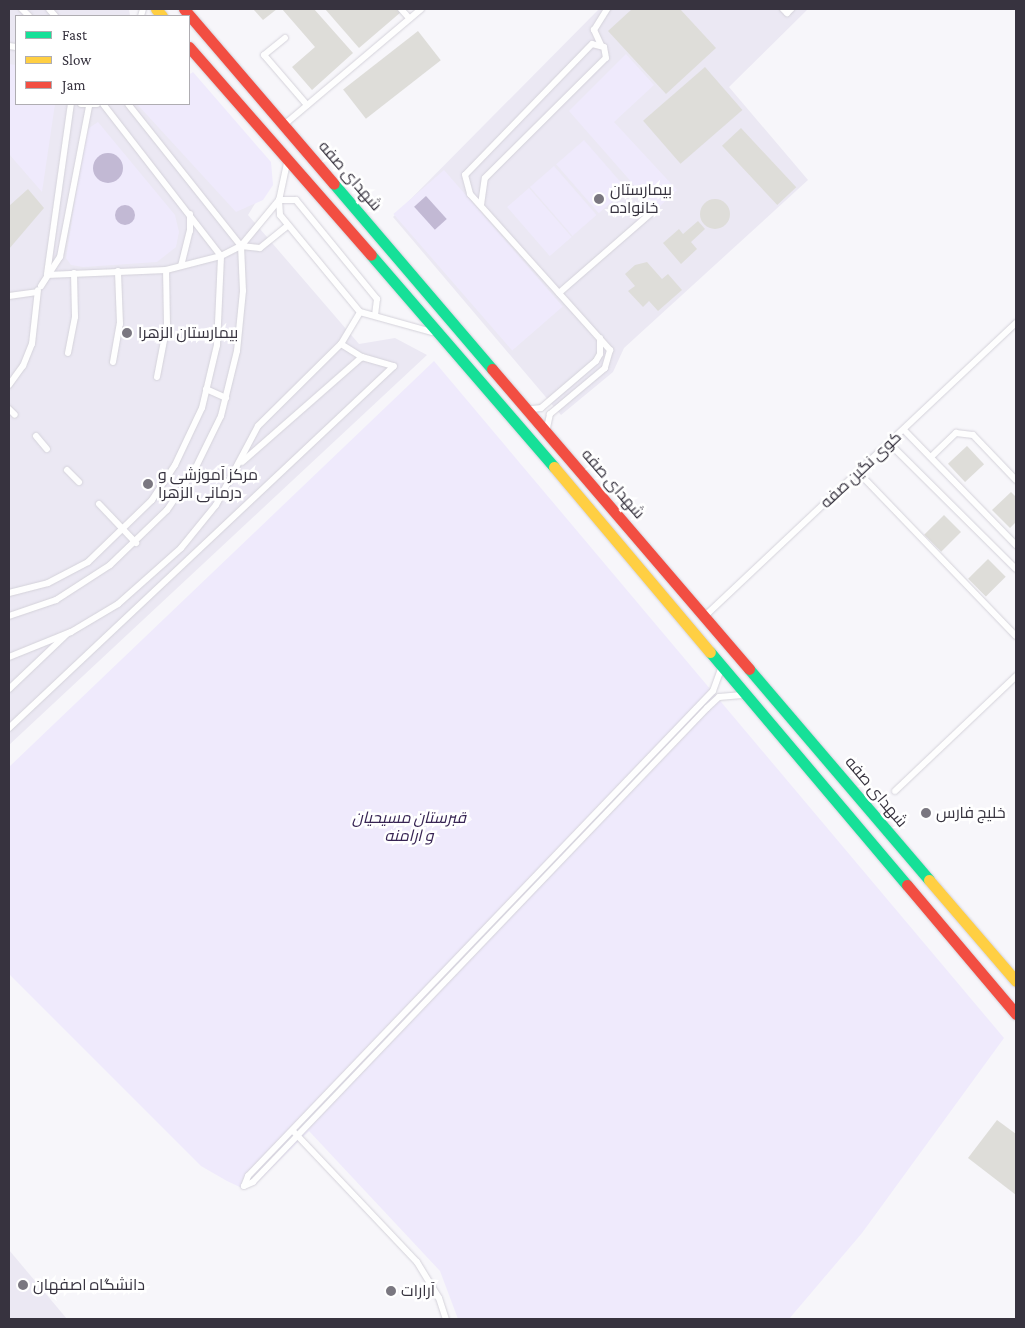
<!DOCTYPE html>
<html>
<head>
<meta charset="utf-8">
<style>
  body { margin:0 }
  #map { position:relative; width:1025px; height:1328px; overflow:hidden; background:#f7f6fa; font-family:"Crimson Pro",Cairo,serif }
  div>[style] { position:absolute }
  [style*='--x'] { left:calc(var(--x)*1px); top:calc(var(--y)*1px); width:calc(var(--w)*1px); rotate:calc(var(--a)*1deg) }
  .built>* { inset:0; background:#ebe8f3 }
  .green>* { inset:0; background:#efeafc; transform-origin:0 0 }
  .water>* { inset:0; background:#c2b9d4; transform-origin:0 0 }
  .round { border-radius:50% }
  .building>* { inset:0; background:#deddd9; transform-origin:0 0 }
  .roads { filter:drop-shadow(0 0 1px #d4d2da) drop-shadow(0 0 1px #d4d2da) }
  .lane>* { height:6px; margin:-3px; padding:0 3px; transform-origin:3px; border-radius:3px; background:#fefefe }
  .fast>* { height:11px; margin:-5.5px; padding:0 5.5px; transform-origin:5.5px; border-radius:5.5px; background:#16e098 }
  .slow>* { height:11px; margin:-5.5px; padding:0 5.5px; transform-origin:5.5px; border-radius:5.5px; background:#ffcf43 }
  .jam>* { height:11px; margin:-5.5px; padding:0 5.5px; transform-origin:5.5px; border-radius:5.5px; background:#f24e42 }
  .dots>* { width:14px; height:14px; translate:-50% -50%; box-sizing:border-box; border:2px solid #fff; border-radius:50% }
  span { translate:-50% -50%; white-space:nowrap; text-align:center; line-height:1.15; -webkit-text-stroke:5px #fff; paint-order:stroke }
  .street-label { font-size:16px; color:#37333f }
  .poi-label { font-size:16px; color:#37333f }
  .left { translate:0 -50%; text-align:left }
  .park-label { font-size:16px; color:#362352; font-style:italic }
  .frame { position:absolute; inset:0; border:10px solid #37333f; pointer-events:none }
  .legend { position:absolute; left:15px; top:15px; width:175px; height:90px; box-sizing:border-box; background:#fff; border:1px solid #afadb2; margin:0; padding:6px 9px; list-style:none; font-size:15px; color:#37333f }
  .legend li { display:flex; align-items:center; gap:10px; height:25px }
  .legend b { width:25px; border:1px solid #afadb2 }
</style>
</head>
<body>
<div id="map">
  <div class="built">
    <div style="clip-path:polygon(9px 9px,129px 9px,130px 16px,16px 16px,16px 104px,189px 104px,189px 72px,243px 138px,259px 197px,248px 215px,359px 344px,395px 338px,427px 355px,9px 745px)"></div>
    <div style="clip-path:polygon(599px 9px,808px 9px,729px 87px,808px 180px,624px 348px,613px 372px,561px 415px,393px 217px)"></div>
    <div style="clip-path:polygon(9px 1250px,67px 1319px,9px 1319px)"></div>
  </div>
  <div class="green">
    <div style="clip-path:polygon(626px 54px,654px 85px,614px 122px,677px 190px,656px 210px,569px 111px)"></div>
    <div style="clip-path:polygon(9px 64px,16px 65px,16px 104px,55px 104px,42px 192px,9px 154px)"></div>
    <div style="clip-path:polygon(193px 72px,271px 162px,273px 185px,263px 200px,236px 212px,137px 104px,189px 104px,189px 75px)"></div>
    <div style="clip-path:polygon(98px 122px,175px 215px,179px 232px,176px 247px,157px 262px,83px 267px,71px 265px,66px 258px,86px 130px)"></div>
    <div style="left:584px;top:140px;width:65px;height:37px;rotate:49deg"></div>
    <div style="left:554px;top:166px;width:65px;height:32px;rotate:49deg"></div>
    <div style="left:444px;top:170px;width:181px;height:67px;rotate:49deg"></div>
    <div style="left:529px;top:188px;width:65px;height:29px;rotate:49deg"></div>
    <div style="clip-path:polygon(434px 361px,1004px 1038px,862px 1233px,789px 1319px,458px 1319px,440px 1271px,309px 1131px,255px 1185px,242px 1188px,227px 1181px,201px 1166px,9px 974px,9px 767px)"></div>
  </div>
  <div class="water">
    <div class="round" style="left:93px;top:153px;width:30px;height:30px"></div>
    <div style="left:426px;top:196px;width:31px;height:16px;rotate:48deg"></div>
    <div class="round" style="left:115px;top:205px;width:20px;height:20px"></div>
  </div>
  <div class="building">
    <div style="clip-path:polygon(253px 9px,277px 9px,263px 20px)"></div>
    <div style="clip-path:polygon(282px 9px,314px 9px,353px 53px,312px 90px,292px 67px,315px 47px)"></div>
    <div style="clip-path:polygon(325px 9px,398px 9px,401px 12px,359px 48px)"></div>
    <div style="clip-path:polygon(632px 9px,680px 9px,716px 48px,666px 94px,608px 31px)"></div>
    <div style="left:418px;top:31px;width:37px;height:95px;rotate:52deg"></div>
    <div style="left:705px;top:67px;width:57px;height:82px;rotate:49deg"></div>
    <div style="left:741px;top:128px;width:81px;height:26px;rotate:47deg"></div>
    <div style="clip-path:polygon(28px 189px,44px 208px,9px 249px,9px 206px)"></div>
    <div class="round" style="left:700px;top:199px;width:30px;height:30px"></div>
    <div style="clip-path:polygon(698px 221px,705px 229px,691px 242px,697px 249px,681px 264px,663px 243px,679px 229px,683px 234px)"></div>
    <div style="clip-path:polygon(647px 262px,662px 279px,668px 274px,682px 290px,658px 311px,649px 301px,643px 307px,628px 291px,635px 286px,625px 274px,635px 265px)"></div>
    <div style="left:967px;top:446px;width:25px;height:26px;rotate:47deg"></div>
    <div style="clip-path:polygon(1011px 492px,1016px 497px,1016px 522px,1010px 528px,992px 510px)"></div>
    <div style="left:944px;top:515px;width:24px;height:28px;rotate:45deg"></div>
    <div style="left:988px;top:559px;width:25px;height:28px;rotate:45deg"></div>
    <div style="clip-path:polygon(997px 1120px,1016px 1134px,1016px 1195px,968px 1158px)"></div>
  </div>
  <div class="roads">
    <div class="lane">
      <div style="--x:22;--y:9;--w:10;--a:45"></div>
      <div style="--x:49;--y:9;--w:9;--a:49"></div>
      <div style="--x:401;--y:9;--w:12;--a:48"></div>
      <div style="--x:783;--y:9;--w:6;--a:45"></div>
      <div style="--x:787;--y:13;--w:6;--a:-45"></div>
      <div style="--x:141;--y:16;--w:7;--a:-74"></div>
      <div style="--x:285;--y:38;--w:27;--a:141"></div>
      <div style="--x:264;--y:55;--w:66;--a:49.3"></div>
      <div style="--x:601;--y:45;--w:17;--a:-115"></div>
      <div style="--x:594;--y:30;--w:25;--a:-58"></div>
      <div style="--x:9;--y:46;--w:7;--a:8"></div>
      <div style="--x:81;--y:104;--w:16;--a:0"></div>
      <div style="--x:285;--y:124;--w:178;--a:-40.2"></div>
      <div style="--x:287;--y:163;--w:38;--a:102"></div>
      <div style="--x:279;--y:200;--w:60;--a:129.6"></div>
      <div style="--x:241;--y:246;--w:19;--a:6"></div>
      <div style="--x:260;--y:248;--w:36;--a:-39"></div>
      <div style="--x:279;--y:200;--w:15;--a:86"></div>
      <div style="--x:280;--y:215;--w:126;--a:50.5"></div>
      <div style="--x:360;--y:312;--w:75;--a:15.5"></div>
      <div style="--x:279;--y:200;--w:17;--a:0"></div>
      <div style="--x:296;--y:200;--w:128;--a:50.7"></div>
      <div style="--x:377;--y:299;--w:16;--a:97"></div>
      <div style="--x:481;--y:205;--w:27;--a:-82"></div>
      <div style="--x:485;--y:178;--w:170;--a:-44.8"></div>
      <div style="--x:606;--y:58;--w:11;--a:-100"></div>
      <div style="--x:604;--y:47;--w:12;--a:-166"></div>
      <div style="--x:592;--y:44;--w:182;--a:134.1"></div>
      <div style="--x:465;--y:175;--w:20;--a:75"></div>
      <div style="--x:470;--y:194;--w:210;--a:48.1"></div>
      <div style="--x:610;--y:350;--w:19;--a:106"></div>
      <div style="--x:605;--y:368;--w:72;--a:140.1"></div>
      <div style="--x:550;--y:414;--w:14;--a:102"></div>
      <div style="--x:181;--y:266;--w:36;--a:-76"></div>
      <div style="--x:190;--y:231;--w:17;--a:-90"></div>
      <div style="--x:47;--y:274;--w:172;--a:-82"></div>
      <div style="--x:47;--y:275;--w:119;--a:-2.4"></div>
      <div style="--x:166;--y:270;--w:57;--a:-14.3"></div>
      <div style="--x:221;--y:256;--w:22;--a:-27"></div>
      <div style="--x:41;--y:286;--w:35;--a:-57"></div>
      <div style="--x:60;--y:257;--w:154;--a:-79.1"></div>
      <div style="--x:559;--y:293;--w:121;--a:-41"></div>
      <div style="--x:9;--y:296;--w:28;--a:-8"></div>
      <div style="--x:341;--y:344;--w:25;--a:32"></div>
      <div style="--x:362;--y:357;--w:33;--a:16"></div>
      <div style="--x:68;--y:353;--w:37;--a:-79"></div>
      <div style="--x:75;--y:317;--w:44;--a:-91.3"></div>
      <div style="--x:113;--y:362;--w:39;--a:-80"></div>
      <div style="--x:120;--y:324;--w:53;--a:-92.2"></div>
      <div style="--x:157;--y:377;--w:53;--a:-79.1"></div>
      <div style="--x:167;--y:325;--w:55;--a:-91"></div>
      <div style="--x:9;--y:385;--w:24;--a:-54"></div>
      <div style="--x:23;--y:366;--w:24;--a:-68"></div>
      <div style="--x:32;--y:344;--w:54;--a:-83.7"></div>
      <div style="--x:206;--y:389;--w:22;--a:24"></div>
      <div style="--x:9;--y:409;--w:8;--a:45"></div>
      <div style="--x:532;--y:409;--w:9;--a:-6"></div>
      <div style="--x:541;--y:408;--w:72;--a:-40.5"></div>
      <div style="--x:596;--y:361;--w:8;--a:-60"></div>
      <div style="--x:600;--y:354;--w:16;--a:-90"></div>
      <div style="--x:904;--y:430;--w:161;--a:45.8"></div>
      <div style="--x:36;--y:436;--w:17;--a:50"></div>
      <div style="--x:890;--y:444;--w:177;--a:44.8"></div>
      <div style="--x:931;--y:457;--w:35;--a:-44"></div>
      <div style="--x:956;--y:433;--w:17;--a:7"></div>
      <div style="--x:973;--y:435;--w:62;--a:46.3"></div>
      <div style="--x:242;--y:462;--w:159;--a:-41.2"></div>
      <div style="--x:67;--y:470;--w:17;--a:45"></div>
      <div style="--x:859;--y:473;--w:226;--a:46.1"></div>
      <div style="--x:99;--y:504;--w:54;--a:46.5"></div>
      <div style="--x:9;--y:593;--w:40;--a:-14.4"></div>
      <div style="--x:48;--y:583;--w:45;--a:-27.7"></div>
      <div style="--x:88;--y:562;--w:89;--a:-44.1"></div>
      <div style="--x:152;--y:500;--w:42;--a:-56.7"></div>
      <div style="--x:175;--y:465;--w:63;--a:-64.7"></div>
      <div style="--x:202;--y:408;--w:65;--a:-76.6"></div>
      <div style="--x:217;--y:345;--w:89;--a:-87.4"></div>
      <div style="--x:221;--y:256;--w:192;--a:-127.8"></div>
      <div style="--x:706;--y:615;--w:426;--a:-43.3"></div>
      <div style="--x:9;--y:616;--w:50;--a:-18.8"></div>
      <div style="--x:56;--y:600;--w:64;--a:-32.9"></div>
      <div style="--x:110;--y:565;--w:79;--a:-44"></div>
      <div style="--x:167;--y:510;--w:47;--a:-55.3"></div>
      <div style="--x:194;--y:471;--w:61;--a:-63.9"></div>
      <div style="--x:221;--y:416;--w:67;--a:-76.2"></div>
      <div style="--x:237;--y:351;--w:60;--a:-84.3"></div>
      <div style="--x:243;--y:291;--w:45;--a:-92.5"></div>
      <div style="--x:241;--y:246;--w:181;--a:-128.5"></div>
      <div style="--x:9;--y:657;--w:67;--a:-22"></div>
      <div style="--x:71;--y:632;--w:55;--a:-30.8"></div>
      <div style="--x:118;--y:604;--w:84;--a:-41.6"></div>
      <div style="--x:181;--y:548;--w:55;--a:-50.9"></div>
      <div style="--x:216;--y:505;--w:89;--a:-62"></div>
      <div style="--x:258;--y:426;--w:117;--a:-44.7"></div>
      <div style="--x:341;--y:344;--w:37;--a:-59"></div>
      <div style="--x:9;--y:689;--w:80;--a:-43.5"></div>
      <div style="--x:9;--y:728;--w:528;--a:-43.24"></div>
      <div style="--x:895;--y:791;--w:167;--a:-43.5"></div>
      <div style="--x:294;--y:1132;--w:179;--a:46.6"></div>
      <div style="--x:417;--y:1262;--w:42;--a:58.6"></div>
      <div style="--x:439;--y:1298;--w:22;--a:72"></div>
      <div style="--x:244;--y:1186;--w:11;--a:-68"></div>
      <div style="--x:248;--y:1176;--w:672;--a:-46.21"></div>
      <div style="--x:713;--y:691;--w:23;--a:-70"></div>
      <div style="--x:244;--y:1186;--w:10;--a:-24"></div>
      <div style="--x:253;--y:1182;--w:656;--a:-46.23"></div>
      <div style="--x:707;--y:708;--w:16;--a:-43"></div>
      <div style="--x:719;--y:697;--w:23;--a:-5"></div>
    </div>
    <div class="fast">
      <div style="--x:334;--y:184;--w:243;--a:49.5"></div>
      <div style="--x:371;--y:255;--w:280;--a:49.2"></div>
      <div style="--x:710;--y:652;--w:305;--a:49.8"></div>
      <div style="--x:749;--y:669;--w:277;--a:49.5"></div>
    </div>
    <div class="slow">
      <div style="--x:156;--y:9;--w:9;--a:49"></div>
      <div style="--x:554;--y:467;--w:242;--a:49.9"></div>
      <div style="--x:929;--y:880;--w:133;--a:49.3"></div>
    </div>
    <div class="jam">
      <div style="--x:184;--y:9;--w:230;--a:49.4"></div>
      <div style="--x:189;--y:47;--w:276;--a:48.8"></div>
      <div style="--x:492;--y:369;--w:395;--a:49.4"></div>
      <div style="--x:907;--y:885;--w:169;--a:49.8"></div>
    </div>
  </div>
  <div class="dots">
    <div style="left:599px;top:199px;background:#7a7780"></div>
    <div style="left:127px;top:333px;background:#7a7780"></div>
    <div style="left:148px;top:484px;background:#7a7780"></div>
    <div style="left:926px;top:813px;background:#7a7780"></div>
    <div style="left:23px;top:1285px;background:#7a7780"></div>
    <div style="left:391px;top:1291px;background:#7a7780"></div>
  </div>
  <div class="street-label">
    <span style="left:350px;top:176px;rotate:49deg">شهدای صفه</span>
    <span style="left:861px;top:470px;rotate:-43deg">کوی نگین صفه</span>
    <span style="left:613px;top:484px;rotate:49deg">شهدای صفه</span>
    <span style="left:876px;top:792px;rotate:50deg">شهدای صفه</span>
  </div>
  <div class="poi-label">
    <span class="left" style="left:610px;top:199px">بیمارستان<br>خانواده</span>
    <span class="left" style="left:138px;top:333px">بیمارستان الزهرا</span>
    <span class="left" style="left:158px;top:484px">مرکز آموزشی و<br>درمانی الزهرا</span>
    <span class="left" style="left:936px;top:813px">خلیج فارس</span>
    <span class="left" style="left:33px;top:1285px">دانشگاه اصفهان</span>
    <span class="left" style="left:401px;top:1291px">آرارات</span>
  </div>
  <div class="park-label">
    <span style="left:409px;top:827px">قبرستان مسیحیان<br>و ارامنه</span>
  </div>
  <div class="frame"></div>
  <ul class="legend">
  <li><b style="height:6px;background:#16e098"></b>Fast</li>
  <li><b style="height:6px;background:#ffcf43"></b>Slow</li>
  <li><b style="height:6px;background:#f24e42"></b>Jam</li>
  </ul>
</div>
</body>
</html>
